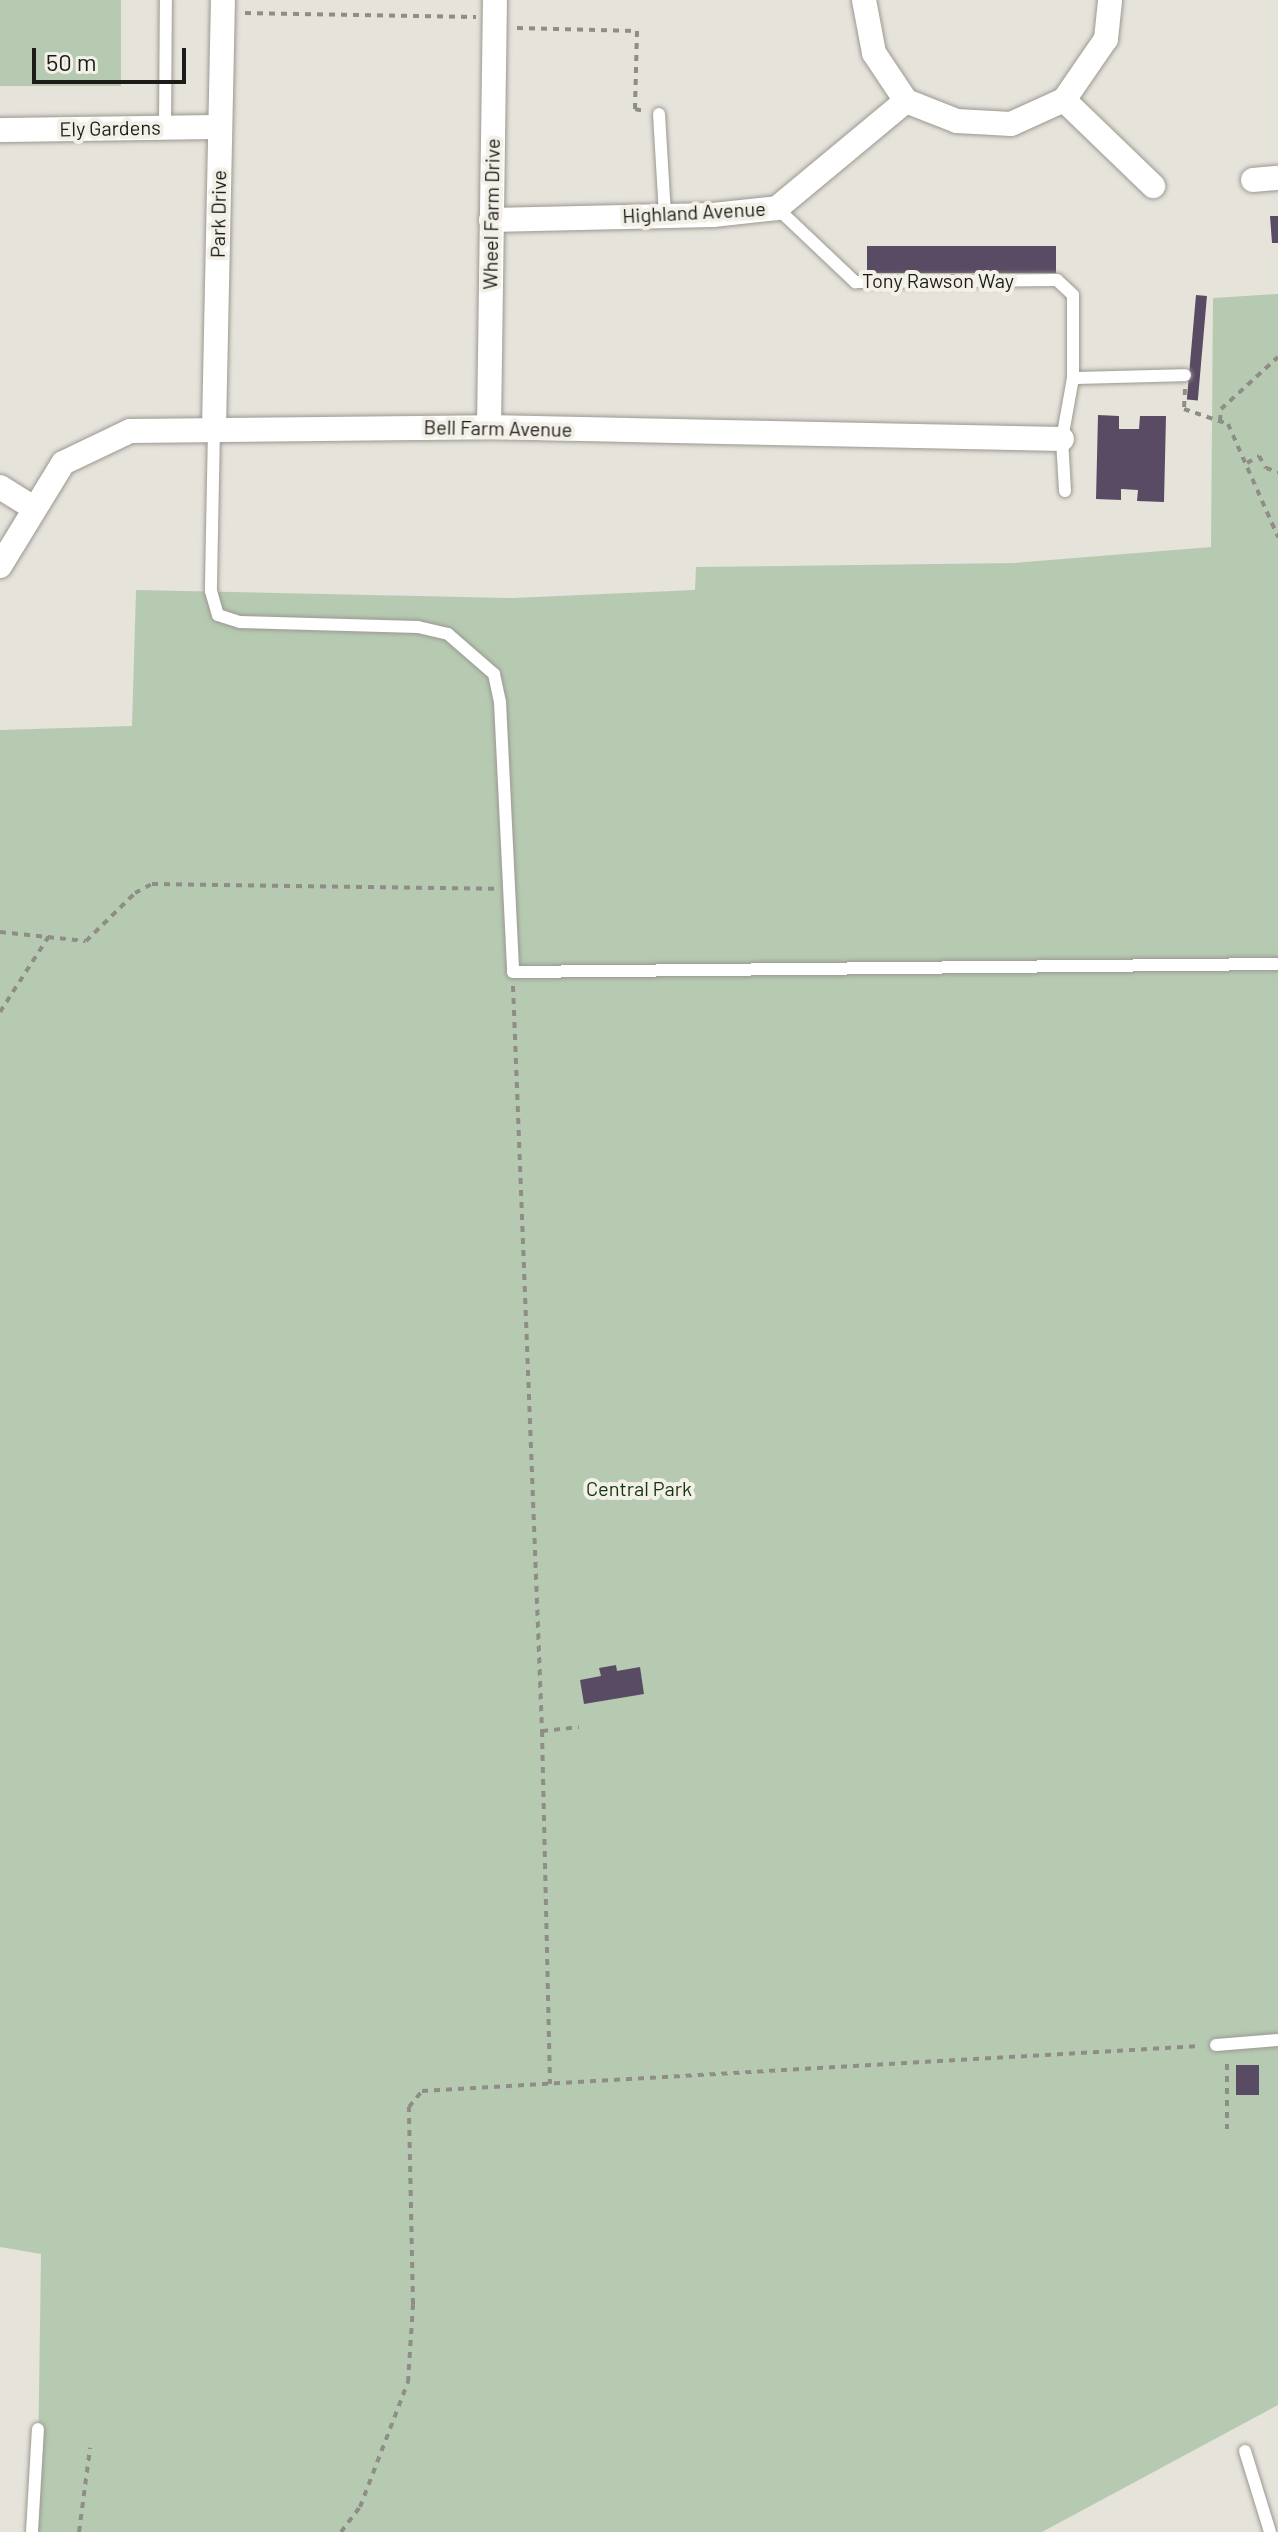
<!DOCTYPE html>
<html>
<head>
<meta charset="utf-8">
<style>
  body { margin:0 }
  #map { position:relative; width:1278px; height:2532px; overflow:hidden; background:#e6e3db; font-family:Barlow,sans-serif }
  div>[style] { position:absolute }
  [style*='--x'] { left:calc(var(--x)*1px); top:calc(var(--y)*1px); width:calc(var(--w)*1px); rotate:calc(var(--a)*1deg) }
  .green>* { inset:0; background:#b6cab2; transform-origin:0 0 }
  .building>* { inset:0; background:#594b64; transform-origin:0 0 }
  .path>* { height:4px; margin-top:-2px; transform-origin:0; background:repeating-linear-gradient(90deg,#8f8d87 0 6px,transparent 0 12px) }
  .roads { filter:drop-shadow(0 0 2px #9b9891) drop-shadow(0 0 2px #9b9891) }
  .service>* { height:12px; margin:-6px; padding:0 6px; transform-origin:6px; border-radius:6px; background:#fff }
  .minor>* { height:24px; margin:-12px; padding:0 12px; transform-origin:12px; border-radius:12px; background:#fff }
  span { translate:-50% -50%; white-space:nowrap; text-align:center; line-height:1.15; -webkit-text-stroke:8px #f3f0e8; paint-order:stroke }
  .street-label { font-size:20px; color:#1c1b18 }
  .park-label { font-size:20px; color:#13350e }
  .scale { position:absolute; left:32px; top:48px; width:154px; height:36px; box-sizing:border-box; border:4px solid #1c1b18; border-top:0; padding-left:10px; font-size:24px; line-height:28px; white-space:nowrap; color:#1c1b18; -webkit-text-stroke:6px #f3f0e8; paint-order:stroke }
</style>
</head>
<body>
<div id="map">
  <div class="green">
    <div style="left:0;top:0;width:121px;height:86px"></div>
    <div style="clip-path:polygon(1278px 294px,1278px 2405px,1042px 2532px,37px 2532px,41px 2254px,0 2247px,0 730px,132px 726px,136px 590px,513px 598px,695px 590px,696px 567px,1014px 563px,1211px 547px,1213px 298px)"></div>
  </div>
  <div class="building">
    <div style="clip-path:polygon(1270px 216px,1278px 216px,1278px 243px,1272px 243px)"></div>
    <div style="left:1056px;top:246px;width:27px;height:189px;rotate:90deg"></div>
    <div style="left:1196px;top:295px;width:11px;height:105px;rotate:5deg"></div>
    <div style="clip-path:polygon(1098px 415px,1119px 416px,1119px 429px,1139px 429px,1140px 416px,1166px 416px,1164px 502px,1137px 501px,1138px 490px,1121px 489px,1121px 500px,1096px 499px)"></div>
    <div style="clip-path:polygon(616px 1665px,617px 1671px,640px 1667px,644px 1694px,584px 1704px,580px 1680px,601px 1676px,599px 1668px)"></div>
    <div style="left:1259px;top:2065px;width:30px;height:23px;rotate:90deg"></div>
  </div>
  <div class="path">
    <div style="--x:245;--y:13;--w:231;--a:1"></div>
    <div style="--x:517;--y:28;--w:120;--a:1.4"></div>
    <div style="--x:637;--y:31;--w:78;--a:91.5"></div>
    <div style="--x:635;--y:109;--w:9;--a:13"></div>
    <div style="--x:1185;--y:389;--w:20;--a:93"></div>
    <div style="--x:1184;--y:409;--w:46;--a:18.8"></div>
    <div style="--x:1228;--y:424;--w:124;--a:66.1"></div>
    <div style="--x:1220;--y:421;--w:12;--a:-85"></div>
    <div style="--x:1221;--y:409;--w:77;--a:-42.4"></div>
    <div style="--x:1247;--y:463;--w:14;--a:-30"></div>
    <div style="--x:1259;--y:456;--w:14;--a:60"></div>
    <div style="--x:1266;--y:468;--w:13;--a:18"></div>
    <div style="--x:0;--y:932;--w:86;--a:6"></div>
    <div style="--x:86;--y:941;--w:69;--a:-44.4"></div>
    <div style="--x:135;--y:893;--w:19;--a:-28"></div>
    <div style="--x:152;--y:884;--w:343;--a:0.8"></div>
    <div style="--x:513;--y:986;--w:746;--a:87.77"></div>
    <div style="--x:542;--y:1731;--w:353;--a:88.7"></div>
    <div style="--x:0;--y:1012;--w:90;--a:-57.2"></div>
    <div style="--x:542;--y:1731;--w:37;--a:-6"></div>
    <div style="--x:1227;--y:2064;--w:65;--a:90"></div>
    <div style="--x:79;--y:2532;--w:85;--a:-82.5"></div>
    <div style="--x:341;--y:2532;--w:31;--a:-53"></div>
    <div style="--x:360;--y:2507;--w:134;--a:-69"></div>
    <div style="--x:408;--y:2382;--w:78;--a:-86.3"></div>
    <div style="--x:413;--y:2304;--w:197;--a:-91.2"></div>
    <div style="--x:409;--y:2107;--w:21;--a:-51"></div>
    <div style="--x:422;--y:2091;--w:779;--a:-3.31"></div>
  </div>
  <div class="roads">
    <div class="service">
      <div style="--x:659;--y:114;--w:101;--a:86.6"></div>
      <div style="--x:165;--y:128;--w:128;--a:-89.6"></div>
      <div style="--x:777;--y:208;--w:108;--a:43.5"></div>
      <div style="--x:855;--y:282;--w:202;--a:-0.6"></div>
      <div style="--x:1057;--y:280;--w:22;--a:43"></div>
      <div style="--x:1073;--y:295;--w:83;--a:90"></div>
      <div style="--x:1073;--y:378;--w:62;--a:100.2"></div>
      <div style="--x:1062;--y:439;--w:52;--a:86.7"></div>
      <div style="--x:1073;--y:378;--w:112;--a:-1.5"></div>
      <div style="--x:214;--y:428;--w:163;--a:91.1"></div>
      <div style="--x:211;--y:591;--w:25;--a:74"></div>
      <div style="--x:218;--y:615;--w:23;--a:18"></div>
      <div style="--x:240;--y:622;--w:178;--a:1.6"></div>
      <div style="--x:418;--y:627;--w:31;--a:13"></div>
      <div style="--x:448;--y:634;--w:61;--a:41"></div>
      <div style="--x:494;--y:674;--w:29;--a:78"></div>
      <div style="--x:500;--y:702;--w:270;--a:87.2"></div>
      <div style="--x:513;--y:972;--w:765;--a:-0.6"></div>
      <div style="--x:1216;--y:2045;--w:62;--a:-4.6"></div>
      <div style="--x:1245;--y:2451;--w:85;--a:72.8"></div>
      <div style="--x:32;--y:2532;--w:103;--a:-86.7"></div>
    </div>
    <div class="minor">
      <div style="--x:864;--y:0;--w:54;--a:79.3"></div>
      <div style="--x:874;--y:53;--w:58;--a:56.3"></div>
      <div style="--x:906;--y:101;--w:55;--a:21.4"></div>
      <div style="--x:957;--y:121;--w:54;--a:3.2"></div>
      <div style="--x:1011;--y:124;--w:58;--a:-24.4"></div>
      <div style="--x:1064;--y:100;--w:74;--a:-55.5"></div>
      <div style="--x:1106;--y:39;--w:39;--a:-84"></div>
      <div style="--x:1064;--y:100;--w:124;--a:44"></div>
      <div style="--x:0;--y:130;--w:220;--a:-0.8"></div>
      <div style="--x:1253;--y:180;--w:25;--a:-5"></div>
      <div style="--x:491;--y:220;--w:222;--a:-1.3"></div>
      <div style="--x:713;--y:215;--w:64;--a:-6.2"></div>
      <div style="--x:777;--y:208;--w:168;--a:-39.7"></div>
      <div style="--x:489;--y:427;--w:427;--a:-89.2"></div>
      <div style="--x:214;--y:428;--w:428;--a:-88.8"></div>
      <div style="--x:0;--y:487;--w:40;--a:32"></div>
      <div style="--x:0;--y:566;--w:121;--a:-58.5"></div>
      <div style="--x:63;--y:463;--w:74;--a:-25.5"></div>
      <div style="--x:130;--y:431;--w:359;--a:-0.6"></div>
      <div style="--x:489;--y:427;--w:573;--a:1.2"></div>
    </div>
  </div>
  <div class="street-label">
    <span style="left:110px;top:128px;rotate:-1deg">Ely Gardens</span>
    <span style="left:694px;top:212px;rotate:-3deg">Highland Avenue</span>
    <span style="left:218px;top:214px;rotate:-89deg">Park Drive</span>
    <span style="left:491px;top:214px;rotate:-89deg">Wheel Farm Drive</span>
    <span style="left:938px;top:280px">Tony Rawson Way</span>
    <span style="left:498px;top:428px;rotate:1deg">Bell Farm Avenue</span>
  </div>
  <div class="park-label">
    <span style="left:639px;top:1488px">Central Park</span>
  </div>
  <div class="scale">50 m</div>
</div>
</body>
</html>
